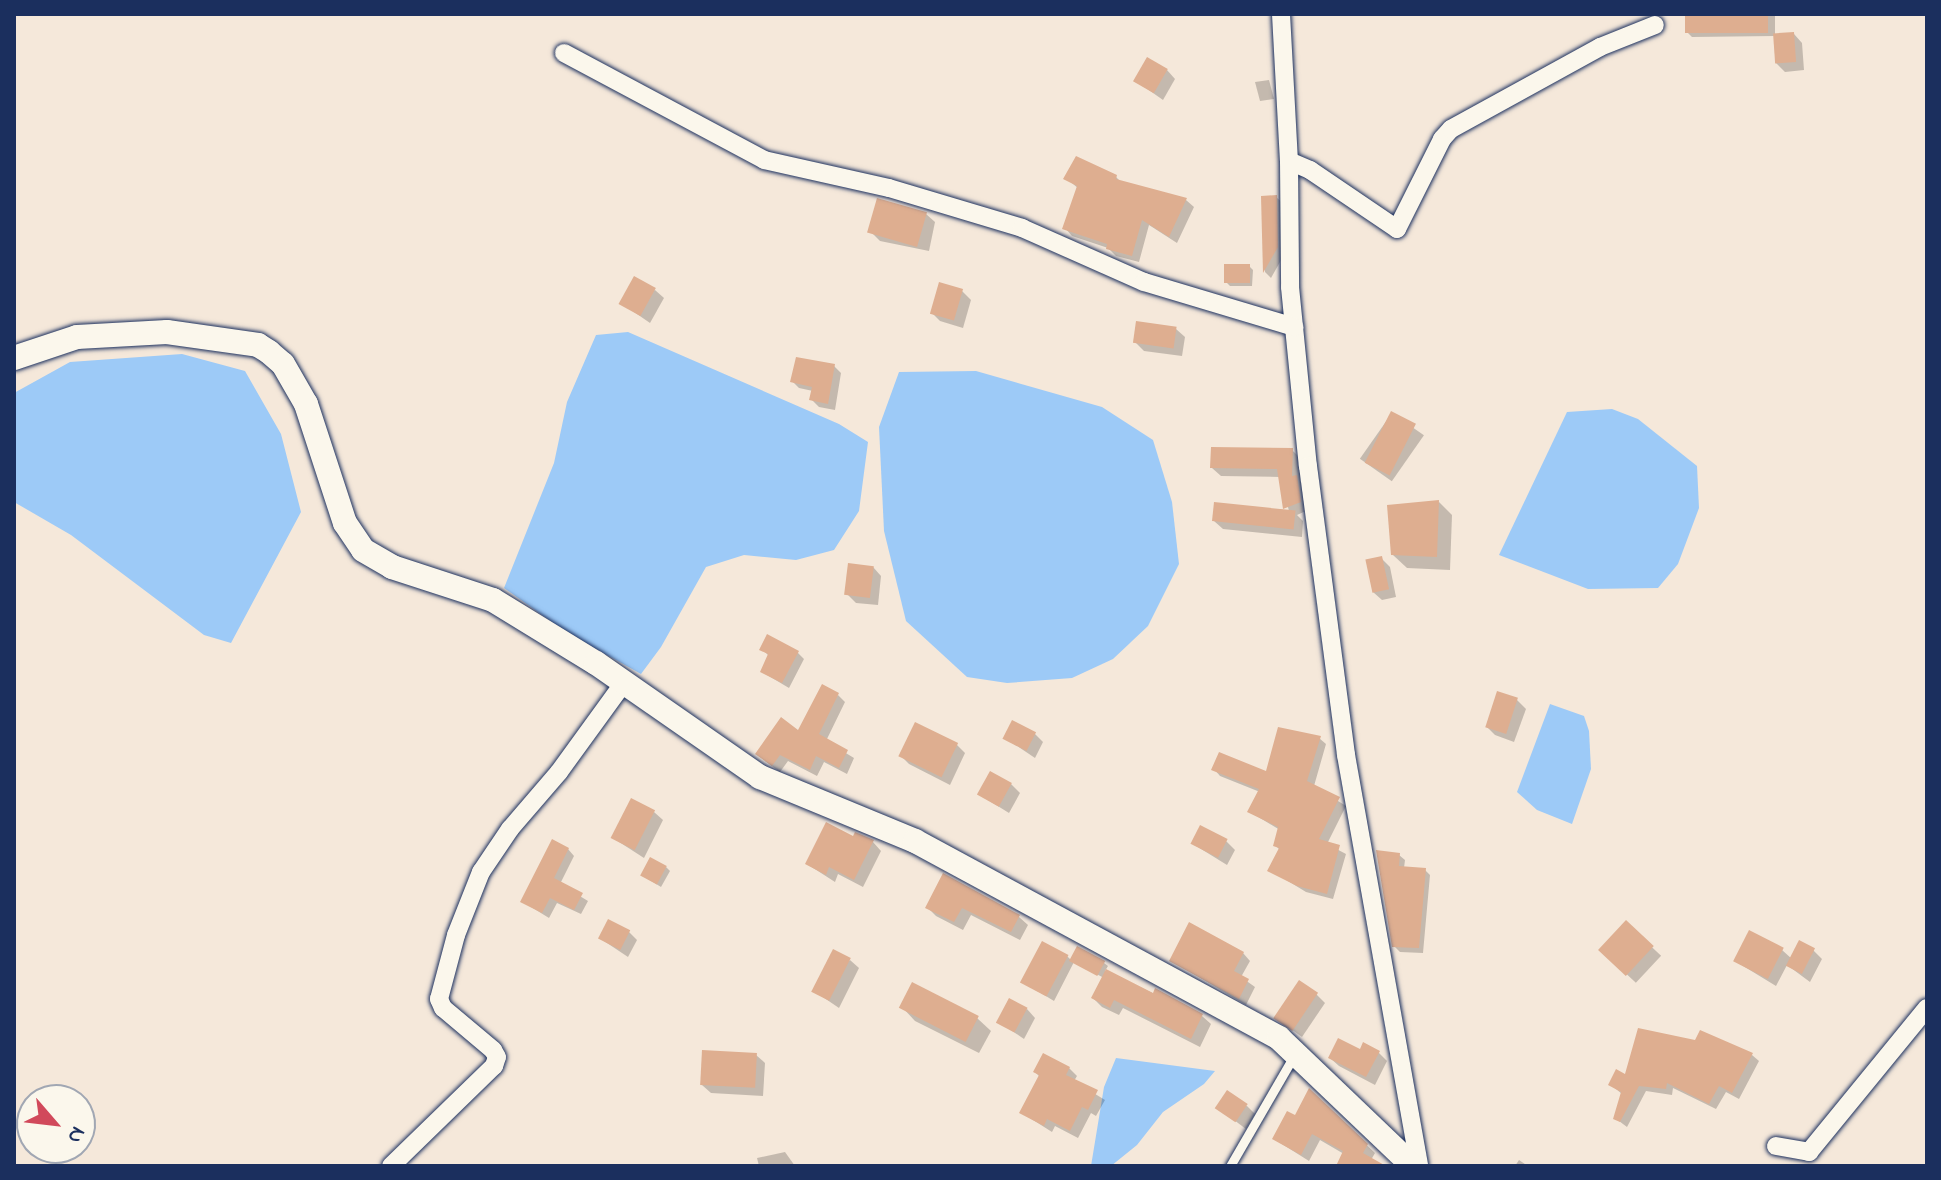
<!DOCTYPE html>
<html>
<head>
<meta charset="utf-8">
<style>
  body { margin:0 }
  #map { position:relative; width:1941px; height:1180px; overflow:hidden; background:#f5e8da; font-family:"Indie Flower",sans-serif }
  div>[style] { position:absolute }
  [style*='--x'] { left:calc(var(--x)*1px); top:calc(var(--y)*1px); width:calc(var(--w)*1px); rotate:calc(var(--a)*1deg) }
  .water>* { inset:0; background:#9dcaf7 }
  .shadow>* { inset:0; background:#0003; transform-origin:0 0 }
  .building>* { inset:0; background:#deae90; transform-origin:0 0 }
  .roads { filter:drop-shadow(0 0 2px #1b2f5e) drop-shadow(0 0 2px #1b2f5e) }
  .service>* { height:9px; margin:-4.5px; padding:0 4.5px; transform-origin:4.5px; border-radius:4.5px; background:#fbf7ec }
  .minor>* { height:18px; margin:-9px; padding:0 9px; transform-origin:9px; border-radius:9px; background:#fbf7ec }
  .tertiary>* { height:24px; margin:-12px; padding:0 12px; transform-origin:12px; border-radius:12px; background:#fbf7ec }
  span { translate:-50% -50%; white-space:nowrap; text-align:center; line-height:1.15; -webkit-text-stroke:6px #fbf7ec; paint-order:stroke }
  .frame { position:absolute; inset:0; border:16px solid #1b2f5e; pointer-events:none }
  .north { position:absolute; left:16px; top:1084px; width:80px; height:80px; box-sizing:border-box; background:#fbf7ec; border:2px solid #a1a7b3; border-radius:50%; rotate:118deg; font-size:22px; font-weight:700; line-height:32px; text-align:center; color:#1b2f5e }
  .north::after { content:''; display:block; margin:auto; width:28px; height:36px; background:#d1495b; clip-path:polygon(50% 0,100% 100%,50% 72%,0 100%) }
</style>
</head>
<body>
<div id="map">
  <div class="water">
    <div style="clip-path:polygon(628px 332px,839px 424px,868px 442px,859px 511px,834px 550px,796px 560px,744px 555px,706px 567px,661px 647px,641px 674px,566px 632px,504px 588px,554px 463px,567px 402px,596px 335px)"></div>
    <div style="clip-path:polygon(182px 354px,245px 371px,281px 434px,301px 512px,231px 643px,204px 635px,71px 535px,14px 502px,14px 393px,70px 362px)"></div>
    <div style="clip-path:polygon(976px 371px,1102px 407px,1153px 440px,1172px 502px,1179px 564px,1148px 626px,1113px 659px,1072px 678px,1007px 683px,967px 677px,906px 621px,884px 531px,879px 427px,899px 372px)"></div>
    <div style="clip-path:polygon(1612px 409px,1638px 419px,1697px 466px,1699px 508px,1678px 564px,1658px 588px,1588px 589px,1499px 555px,1567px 412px)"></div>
    <div style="clip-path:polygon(1550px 704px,1584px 716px,1589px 731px,1591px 769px,1572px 824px,1537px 810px,1517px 792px)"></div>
    <div style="clip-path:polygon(1116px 1058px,1215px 1071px,1204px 1084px,1163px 1112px,1137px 1145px,1111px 1166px,1091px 1166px,1104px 1087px)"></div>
  </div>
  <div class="shadow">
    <div style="clip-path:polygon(1686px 14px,1775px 14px,1775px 36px,1794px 34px,1802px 43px,1804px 70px,1785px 72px,1776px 63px,1775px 36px,1692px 37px,1687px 32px)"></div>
    <div style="clip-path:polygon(1167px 70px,1175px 79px,1163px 100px,1136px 81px)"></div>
    <div style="clip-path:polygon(1269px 80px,1274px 99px,1260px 101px,1255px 82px)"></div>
    <div style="clip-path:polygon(1116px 177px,1122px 183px,1186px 200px,1194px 207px,1177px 243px,1149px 225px,1139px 262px,1116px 256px,1108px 248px,1072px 236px,1065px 228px,1079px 189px,1066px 178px)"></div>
    <div style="clip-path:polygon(1276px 197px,1284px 204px,1284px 255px,1271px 278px,1265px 272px,1263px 198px)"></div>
    <div style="clip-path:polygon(926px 214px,935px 222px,929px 251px,880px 241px,872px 233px)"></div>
    <div style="clip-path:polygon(1249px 266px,1253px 270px,1252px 286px,1230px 286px,1226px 282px)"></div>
    <div style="clip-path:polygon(655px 290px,664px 298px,650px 323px,621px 303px)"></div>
    <div style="clip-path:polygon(962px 291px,971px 300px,963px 328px,940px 321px,932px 313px)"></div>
    <div style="clip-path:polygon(1176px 329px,1185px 337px,1182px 356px,1144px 351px,1135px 342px)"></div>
    <div style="clip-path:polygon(834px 366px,841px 373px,835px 410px,819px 407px,812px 400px,813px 391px,799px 388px,792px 381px)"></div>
    <div style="left:1392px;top:413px;width:39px;height:56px;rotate:35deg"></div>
    <div style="clip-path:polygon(1292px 450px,1301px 459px,1300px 481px,1305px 486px,1308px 510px,1297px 515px,1303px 521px,1302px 537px,1223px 529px,1214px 521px,1289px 511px,1280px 477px,1221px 476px,1212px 468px)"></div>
    <div style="clip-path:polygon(1439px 502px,1452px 515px,1450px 570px,1407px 568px,1393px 555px)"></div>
    <div style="clip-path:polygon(1381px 558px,1390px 567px,1396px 597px,1382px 600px,1373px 592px)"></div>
    <div style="clip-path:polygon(873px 567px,881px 576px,878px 605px,856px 603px,847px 594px)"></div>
    <div style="clip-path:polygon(762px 649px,798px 653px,804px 659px,789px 688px,762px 672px,769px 656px)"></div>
    <div style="clip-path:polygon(838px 695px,845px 702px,826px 741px,854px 758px,847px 774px,824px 762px,817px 776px,788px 761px,780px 772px,765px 761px)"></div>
    <div style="clip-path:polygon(1517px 700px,1526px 709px,1514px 742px,1495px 735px,1486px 726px)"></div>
    <div style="clip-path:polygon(1034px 733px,1043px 742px,1035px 758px,1005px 738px)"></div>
    <div style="clip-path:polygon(1319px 738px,1326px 744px,1314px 786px,1346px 806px,1327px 844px,1346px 854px,1333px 899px,1306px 892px,1270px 870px,1280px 850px,1275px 845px,1280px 830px,1250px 812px,1260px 792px,1220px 776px,1214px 769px,1267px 774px)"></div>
    <div style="clip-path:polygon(957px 745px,965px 753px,950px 785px,909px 764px,900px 755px)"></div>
    <div style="clip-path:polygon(1011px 784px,1020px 793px,1009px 813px,980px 795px)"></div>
    <div style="clip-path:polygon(654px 812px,663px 820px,644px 858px,613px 838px)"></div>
    <div style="clip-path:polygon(854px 839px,873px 842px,881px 851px,863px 887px,838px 874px,835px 882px,807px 864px)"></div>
    <div style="clip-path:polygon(1226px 841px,1235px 850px,1227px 865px,1193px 844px)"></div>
    <div style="clip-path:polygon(568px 849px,574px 856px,560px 884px,588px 901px,581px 914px,557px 903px,549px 918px,523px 902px)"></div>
    <div style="clip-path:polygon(1399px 855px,1405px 860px,1404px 868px,1425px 870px,1430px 875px,1423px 953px,1400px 952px,1394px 946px)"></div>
    <div style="clip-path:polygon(666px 867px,670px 871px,661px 887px,643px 876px)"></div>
    <div style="clip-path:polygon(944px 876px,1019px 917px,1028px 925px,1020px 940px,971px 915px,963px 930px,936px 916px,928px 908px)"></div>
    <div style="left:1626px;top:923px;width:48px;height:37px;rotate:43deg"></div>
    <div style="clip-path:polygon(628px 931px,637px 940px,628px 957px,601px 939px)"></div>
    <div style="clip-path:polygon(1782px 950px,1792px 959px,1813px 950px,1822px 959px,1810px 982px,1787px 965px,1776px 986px,1735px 961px)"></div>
    <div style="clip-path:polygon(1243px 953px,1250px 961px,1241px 977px,1255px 987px,1246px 1005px,1172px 961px)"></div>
    <div style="clip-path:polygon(1067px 956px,1072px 961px,1104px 963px,1108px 966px,1105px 971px,1202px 1016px,1211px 1024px,1200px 1047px,1123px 1008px,1119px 1015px,1102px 1007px,1093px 998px,1104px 978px,1074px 962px,1054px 1001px,1026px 984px)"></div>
    <div style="clip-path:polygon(850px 960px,859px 968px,839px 1008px,814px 991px)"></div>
    <div style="clip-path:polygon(1316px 994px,1325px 1003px,1302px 1037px,1276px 1018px)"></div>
    <div style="clip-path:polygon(902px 1007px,977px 1018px,991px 1031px,979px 1053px,915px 1021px)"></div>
    <div style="clip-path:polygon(1027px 1009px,1035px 1018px,1024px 1039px,999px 1022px)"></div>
    <div style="clip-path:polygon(1378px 1052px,1387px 1061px,1375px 1085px,1339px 1066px,1330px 1058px)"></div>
    <div style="clip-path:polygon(756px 1055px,765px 1063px,763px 1096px,711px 1093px,702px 1085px)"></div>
    <div style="clip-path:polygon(1752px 1055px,1759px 1061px,1739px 1099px,1726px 1092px,1716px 1109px,1673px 1088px,1672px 1095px,1646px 1091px,1627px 1127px,1615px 1118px,1622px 1094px,1610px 1084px,1627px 1077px)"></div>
    <div style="clip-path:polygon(1069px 1068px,1077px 1076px,1074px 1081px,1105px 1100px,1096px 1116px,1091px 1113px,1078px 1138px,1055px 1126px,1052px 1132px,1022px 1113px,1040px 1077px,1035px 1072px)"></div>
    <div style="clip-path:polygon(1310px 1091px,1375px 1153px,1371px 1160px,1382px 1166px,1338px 1166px,1344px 1154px,1320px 1140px,1309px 1161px,1274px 1139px,1296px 1117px)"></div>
    <div style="clip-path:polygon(1247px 1106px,1255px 1114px,1246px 1129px,1218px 1108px)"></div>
    <div style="clip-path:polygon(785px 1152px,795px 1166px,759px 1166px,757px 1158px)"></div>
    <div style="clip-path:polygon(1519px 1160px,1528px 1166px,1515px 1166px)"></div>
  </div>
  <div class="building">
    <div style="left:1685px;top:14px;width:83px;height:19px"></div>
    <div style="left:1794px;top:32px;width:30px;height:21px;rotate:86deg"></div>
    <div style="left:1147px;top:57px;width:24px;height:28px;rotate:30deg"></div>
    <div style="clip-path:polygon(1076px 156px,1117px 175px,1116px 179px,1187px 198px,1169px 237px,1142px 220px,1132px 256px,1106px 249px,1107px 244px,1062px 229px,1077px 186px,1063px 179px)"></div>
    <div style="clip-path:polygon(1277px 195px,1278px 247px,1263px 273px,1261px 196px)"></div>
    <div style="left:877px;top:198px;width:52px;height:36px;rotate:16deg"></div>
    <div style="left:1224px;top:264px;width:26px;height:19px"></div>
    <div style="left:634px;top:276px;width:25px;height:32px;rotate:29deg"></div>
    <div style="left:939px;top:282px;width:25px;height:33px;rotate:16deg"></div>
    <div style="left:1136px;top:321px;width:41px;height:22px;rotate:8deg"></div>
    <div style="clip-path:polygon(796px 357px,835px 364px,828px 404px,809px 400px,812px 387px,790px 382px)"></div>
    <div style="left:1391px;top:411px;width:28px;height:58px;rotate:27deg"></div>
    <div style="clip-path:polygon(1211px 447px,1293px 448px,1292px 476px,1297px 475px,1301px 502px,1283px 509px,1277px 469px,1210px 468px)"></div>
    <div style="clip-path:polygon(1439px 500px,1437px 557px,1391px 555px,1387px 505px)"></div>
    <div style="left:1214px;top:502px;width:82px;height:19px;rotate:6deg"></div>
    <div style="left:1382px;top:556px;width:34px;height:17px;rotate:78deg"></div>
    <div style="left:848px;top:563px;width:26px;height:32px;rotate:7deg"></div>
    <div style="clip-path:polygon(767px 634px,799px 651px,782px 683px,760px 672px,768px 654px,759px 650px)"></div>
    <div style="clip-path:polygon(822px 684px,839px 693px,819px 734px,848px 750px,839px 768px,816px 756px,810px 770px,780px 755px,772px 766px,755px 754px,781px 717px,798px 730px)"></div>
    <div style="left:1497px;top:691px;width:22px;height:38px;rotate:18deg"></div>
    <div style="left:1012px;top:720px;width:27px;height:21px;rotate:27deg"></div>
    <div style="left:915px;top:722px;width:48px;height:38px;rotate:26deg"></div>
    <div style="clip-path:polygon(1278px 727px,1321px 736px,1307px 781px,1340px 797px,1319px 839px,1340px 845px,1327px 894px,1297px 886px,1267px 871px,1279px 848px,1273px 846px,1278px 827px,1247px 812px,1259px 789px,1211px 770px,1219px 752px,1266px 771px)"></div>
    <div style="left:990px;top:771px;width:25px;height:27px;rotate:29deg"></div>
    <div style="left:631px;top:798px;width:27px;height:45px;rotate:27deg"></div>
    <div style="clip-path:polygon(826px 822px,853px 836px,855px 832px,874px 840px,854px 880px,829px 867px,826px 875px,805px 864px)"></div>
    <div style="left:1200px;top:825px;width:31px;height:21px;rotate:27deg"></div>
    <div style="clip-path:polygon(552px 839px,569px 848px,554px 878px,583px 893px,574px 910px,550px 898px,542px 913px,520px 902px)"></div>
    <div style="clip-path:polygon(1376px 850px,1400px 853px,1399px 866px,1426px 868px,1419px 948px,1392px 947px)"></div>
    <div style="left:650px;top:857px;width:19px;height:21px;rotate:28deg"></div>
    <div style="clip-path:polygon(943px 873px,1020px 915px,1011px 932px,962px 908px,954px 922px,925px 908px)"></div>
    <div style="left:608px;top:919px;width:25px;height:22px;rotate:27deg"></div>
    <div style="left:1626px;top:920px;width:38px;height:41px;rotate:43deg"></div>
    <div style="clip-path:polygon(1189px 922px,1244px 952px,1234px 971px,1249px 979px,1239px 999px,1169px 961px)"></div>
    <div style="left:1749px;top:930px;width:39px;height:35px;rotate:27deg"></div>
    <div style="left:1799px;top:940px;width:18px;height:29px;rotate:27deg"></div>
    <div style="left:1042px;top:941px;width:30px;height:47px;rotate:28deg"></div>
    <div style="left:1077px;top:946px;width:32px;height:17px;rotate:28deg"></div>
    <div style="left:833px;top:949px;width:20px;height:48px;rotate:27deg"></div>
    <div style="clip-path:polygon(1106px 969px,1153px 993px,1155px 988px,1203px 1014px,1191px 1039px,1114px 1000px,1110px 1008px,1091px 998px)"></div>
    <div style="left:1299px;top:980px;width:23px;height:46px;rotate:34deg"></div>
    <div style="left:912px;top:982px;width:75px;height:29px;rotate:27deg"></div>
    <div style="left:1009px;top:998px;width:21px;height:28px;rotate:28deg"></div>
    <div style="clip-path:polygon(1638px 1028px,1695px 1040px,1700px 1030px,1753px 1053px,1732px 1093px,1719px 1086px,1709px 1104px,1667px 1083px,1666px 1089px,1639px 1086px,1620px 1122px,1613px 1119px,1621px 1092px,1608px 1085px,1616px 1069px,1625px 1074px)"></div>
    <div style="clip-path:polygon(1338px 1038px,1360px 1049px,1363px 1042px,1380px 1051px,1366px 1077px,1328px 1058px)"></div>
    <div style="left:702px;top:1050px;width:55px;height:35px;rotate:3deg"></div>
    <div style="clip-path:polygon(1043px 1053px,1070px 1067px,1066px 1075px,1098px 1090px,1088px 1110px,1082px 1107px,1070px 1131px,1047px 1119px,1044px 1126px,1019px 1113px,1039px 1075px,1033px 1072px)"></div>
    <div style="clip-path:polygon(1309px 1088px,1368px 1144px,1363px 1153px,1386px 1166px,1336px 1166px,1343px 1151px,1312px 1134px,1301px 1155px,1272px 1139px,1287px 1111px,1295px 1115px)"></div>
    <div style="left:1227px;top:1090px;width:25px;height:22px;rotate:34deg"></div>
  </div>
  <div class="roads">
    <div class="service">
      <div style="--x:1230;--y:1166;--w:129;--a:-59.9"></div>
    </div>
    <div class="minor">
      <div style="--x:1281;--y:14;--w:147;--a:86.9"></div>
      <div style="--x:1289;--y:161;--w:126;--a:89.5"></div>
      <div style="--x:1290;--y:287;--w:180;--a:84.3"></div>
      <div style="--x:1308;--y:466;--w:291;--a:82.5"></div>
      <div style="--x:1346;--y:755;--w:417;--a:79.9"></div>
      <div style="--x:564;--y:53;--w:227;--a:28.1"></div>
      <div style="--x:764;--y:160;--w:128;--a:12.6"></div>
      <div style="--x:889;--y:188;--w:139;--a:16.7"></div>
      <div style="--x:1022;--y:228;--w:133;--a:23.9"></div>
      <div style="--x:1144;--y:282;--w:157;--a:16.7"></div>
      <div style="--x:1289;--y:161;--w:23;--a:23"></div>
      <div style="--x:1310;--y:170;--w:105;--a:34.1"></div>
      <div style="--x:1397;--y:229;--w:101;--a:-63.4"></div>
      <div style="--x:1442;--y:139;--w:13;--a:-48"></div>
      <div style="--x:1451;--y:129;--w:170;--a:-28.8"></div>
      <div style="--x:1600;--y:47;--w:59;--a:-21.8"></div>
      <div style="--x:1776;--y:1146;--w:34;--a:10"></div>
      <div style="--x:1809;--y:1152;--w:186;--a:-50.7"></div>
      <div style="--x:391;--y:1166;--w:144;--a:-44.2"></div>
      <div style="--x:494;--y:1066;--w:9;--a:-72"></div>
      <div style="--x:497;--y:1057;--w:8;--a:-120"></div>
      <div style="--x:493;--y:1050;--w:65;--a:-140"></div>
      <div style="--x:443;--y:1008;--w:10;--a:-114"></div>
      <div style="--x:439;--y:999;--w:66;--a:-75.1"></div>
      <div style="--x:456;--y:935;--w:68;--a:-68.4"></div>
      <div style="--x:481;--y:872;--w:52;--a:-56"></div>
      <div style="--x:510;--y:829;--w:75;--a:-49.3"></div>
      <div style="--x:559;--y:772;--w:109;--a:-54"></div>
    </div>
    <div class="tertiary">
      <div style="--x:14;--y:358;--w:66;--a:-18.4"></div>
      <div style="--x:77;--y:337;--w:90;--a:-3.2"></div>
      <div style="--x:167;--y:332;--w:92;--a:8.1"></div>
      <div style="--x:258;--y:345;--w:13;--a:32"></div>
      <div style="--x:269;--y:352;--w:18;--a:41"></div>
      <div style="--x:283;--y:364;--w:46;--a:60.1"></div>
      <div style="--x:306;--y:404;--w:125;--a:71.9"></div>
      <div style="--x:345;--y:523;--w:32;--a:56"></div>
      <div style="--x:363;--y:550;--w:34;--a:30"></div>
      <div style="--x:392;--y:567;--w:106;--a:18.1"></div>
      <div style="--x:493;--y:600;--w:121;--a:31.5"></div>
      <div style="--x:596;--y:663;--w:200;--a:34.8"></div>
      <div style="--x:760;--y:777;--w:168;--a:22.4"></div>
      <div style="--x:915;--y:841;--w:414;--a:28.4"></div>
      <div style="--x:1279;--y:1038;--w:185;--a:43.7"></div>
    </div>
  </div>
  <div class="frame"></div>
  <div class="north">N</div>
</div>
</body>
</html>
